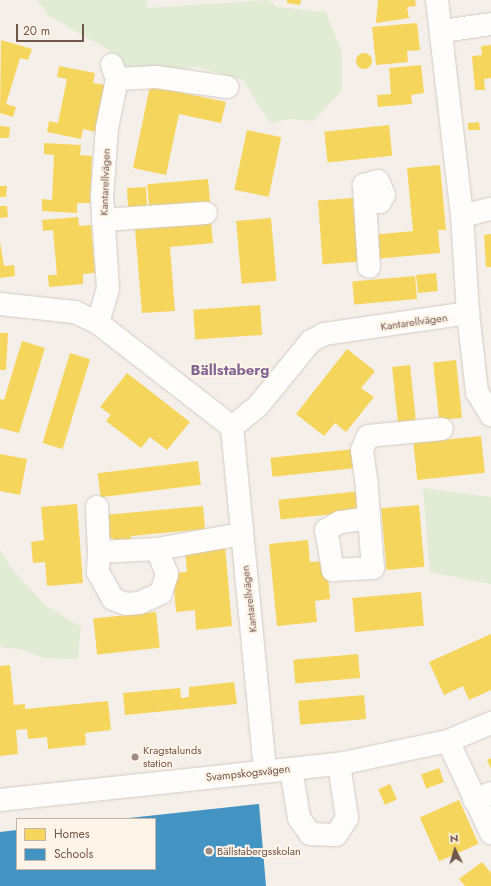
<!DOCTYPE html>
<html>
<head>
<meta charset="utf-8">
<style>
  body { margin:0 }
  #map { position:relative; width:491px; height:886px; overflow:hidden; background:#f5efe9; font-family:Jost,sans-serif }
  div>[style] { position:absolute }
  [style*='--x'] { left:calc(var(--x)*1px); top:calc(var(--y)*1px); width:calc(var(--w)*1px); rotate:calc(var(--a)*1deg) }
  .green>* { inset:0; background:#e2ebd4 }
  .homes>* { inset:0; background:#f6d55c; transform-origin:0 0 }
  .round { border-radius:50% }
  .schools>* { inset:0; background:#4393c3 }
  .roads { filter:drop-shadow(0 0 1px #d2cbc4) drop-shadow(0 0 1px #d2cbc4) }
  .minor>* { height:22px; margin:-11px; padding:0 11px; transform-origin:11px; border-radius:11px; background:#fefdfc }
  .dots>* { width:11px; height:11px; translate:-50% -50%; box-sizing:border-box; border:2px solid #fef5e8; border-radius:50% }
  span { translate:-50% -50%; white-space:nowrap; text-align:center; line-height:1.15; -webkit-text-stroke:4px #fef5e8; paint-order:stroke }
  .street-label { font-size:11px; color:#71574a }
  .poi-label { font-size:11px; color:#71574a }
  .left { translate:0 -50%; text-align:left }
  .district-label { font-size:15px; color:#836694; font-weight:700 }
  .legend { position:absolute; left:16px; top:818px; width:140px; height:52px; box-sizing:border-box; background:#fef5e8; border:1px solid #c6b6a9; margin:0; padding:5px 7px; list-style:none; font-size:12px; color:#71574a }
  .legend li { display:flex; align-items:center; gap:8px; height:20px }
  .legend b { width:20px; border:1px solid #c6b6a9 }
  .north { position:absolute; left:435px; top:830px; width:40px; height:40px; -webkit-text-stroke:3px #fef5e8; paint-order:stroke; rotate:355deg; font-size:11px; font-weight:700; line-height:16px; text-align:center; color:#71574a }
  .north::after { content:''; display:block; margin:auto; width:14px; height:18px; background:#71574a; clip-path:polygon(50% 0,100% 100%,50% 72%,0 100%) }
  .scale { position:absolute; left:16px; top:24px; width:68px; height:18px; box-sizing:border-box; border:2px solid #71574a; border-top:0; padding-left:5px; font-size:12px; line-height:14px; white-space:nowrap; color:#71574a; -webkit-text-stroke:3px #fef5e8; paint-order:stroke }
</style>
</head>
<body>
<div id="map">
  <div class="green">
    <div style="clip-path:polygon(37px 0,146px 0,148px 8px,268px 0,277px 7px,326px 12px,342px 53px,342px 90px,314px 121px,290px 119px,270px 123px,243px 80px,198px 67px,134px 73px,109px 50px,49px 16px)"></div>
    <div style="clip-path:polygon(423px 488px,491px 497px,491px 584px,430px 572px)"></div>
    <div style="clip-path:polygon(0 549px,9px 565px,45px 605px,81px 627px,78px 659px,43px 658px,25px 650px,0 647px)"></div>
  </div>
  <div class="homes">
    <div style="clip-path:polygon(287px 0,301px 0,300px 5px,287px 3px)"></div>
    <div style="clip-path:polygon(378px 0,415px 0,416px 6px,407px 7px,409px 18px,376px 23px)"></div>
    <div style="clip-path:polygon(417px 23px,420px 50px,407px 51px,408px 62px,376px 65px,372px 27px)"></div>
    <div style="clip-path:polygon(1px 40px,32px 49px,28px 60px,20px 58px,6px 104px,16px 107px,13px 117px,0 113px)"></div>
    <div style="clip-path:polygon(491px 45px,491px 78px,484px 79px,485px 90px,475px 90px,472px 56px,482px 55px,481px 46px)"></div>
    <div class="round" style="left:356px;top:53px;width:16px;height:16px"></div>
    <div style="clip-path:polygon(421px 65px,424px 93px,411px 95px,412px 104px,378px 107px,377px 95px,391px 94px,389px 68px)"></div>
    <div style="clip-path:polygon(59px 66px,95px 73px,93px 83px,105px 85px,96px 132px,83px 129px,81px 139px,47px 132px,49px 121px,58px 123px,67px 79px,57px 77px)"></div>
    <div style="clip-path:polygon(150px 86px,226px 102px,221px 123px,179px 114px,166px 175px,133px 168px)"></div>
    <div style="clip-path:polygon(479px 122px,480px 130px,468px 130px,468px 123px)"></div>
    <div style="left:389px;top:125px;width:31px;height:65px;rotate:84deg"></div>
    <div style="clip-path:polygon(0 126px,10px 127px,9px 138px,0 138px)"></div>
    <div style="left:247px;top:130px;width:35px;height:61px;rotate:12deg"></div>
    <div style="clip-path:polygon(44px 143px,81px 145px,80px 155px,92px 156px,90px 203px,77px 203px,77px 213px,42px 211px,42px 199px,52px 200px,54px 155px,44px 154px)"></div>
    <div style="clip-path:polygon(440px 165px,446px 230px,438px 230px,440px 253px,375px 259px,372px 235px,413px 231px,407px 168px)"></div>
    <div style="left:208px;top:179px;width:24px;height:61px;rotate:85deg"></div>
    <div style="clip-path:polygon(0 186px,7px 186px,6px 197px,0 197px)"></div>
    <div style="left:146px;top:187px;width:19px;height:19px;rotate:87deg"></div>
    <div style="left:353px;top:198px;width:64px;height:35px;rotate:86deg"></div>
    <div style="clip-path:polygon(0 206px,7px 206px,8px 217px,0 218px)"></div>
    <div style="clip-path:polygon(78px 217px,79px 226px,91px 225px,95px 273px,83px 274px,83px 284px,49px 287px,48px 275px,57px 275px,53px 230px,43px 231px,42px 220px)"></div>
    <div style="left:271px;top:218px;width:63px;height:35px;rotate:85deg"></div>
    <div style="clip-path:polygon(211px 223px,213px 243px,170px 247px,175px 311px,142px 313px,135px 229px)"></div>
    <div style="clip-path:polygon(491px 234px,491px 267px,486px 267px,484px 235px)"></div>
    <div style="clip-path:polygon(0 242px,4px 266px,14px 265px,15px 276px,0 278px)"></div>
    <div style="left:436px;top:273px;width:18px;height:20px;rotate:84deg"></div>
    <div style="left:415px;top:276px;width:23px;height:63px;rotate:85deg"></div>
    <div style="left:260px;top:305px;width:30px;height:67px;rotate:86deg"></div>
    <div style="clip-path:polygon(0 333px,8px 333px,6px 370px,0 370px)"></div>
    <div style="clip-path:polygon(22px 341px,45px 348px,19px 433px,0 428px,0 399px,4px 400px)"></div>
    <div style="clip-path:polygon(347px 349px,375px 371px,361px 388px,374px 397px,346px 432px,335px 423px,324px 436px,296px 414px)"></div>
    <div style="left:70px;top:353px;width:21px;height:94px;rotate:17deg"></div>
    <div style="left:456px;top:360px;width:58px;height:23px;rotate:84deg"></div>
    <div style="left:410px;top:365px;width:58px;height:18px;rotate:84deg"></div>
    <div style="clip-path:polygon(127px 373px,190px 422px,167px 450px,150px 437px,141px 448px,106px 421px,111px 415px,100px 407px)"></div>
    <div style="left:481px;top:436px;width:37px;height:68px;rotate:84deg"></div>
    <div style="left:354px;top:449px;width:19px;height:84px;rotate:84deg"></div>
    <div style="clip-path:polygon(0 454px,27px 459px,20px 495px,0 491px)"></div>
    <div style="left:198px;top:461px;width:24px;height:101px;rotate:83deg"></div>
    <div style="left:361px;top:491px;width:20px;height:83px;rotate:84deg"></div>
    <div style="clip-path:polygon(77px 504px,83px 583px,47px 586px,45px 562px,33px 563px,31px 542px,44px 540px,41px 507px)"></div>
    <div style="left:419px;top:505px;width:62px;height:38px;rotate:85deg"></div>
    <div style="clip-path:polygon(203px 506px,205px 529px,131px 536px,132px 544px,114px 546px,113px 538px,106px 538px,104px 515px)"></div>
    <div style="clip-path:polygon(308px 540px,310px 562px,327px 561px,330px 599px,315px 601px,317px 622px,277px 626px,269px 544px)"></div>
    <div style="clip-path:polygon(225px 546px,232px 626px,196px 630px,195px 610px,176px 612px,173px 573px,187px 572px,185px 550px)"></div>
    <div style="left:421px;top:592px;width:34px;height:69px;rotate:85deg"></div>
    <div style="left:156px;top:612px;width:36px;height:63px;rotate:84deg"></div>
    <div style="clip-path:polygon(491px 634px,491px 690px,469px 700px,463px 686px,444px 695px,429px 662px)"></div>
    <div style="left:358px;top:654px;width:24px;height:65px;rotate:85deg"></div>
    <div style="clip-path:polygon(10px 665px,14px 705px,25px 704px,25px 709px,108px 701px,111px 730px,85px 733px,86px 745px,48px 749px,47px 737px,28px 739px,27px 729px,16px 730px,18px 754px,0 756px,0 666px)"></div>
    <div style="clip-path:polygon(234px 682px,237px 704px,125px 715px,123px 693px,180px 688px,181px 698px,189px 697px,189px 687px)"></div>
    <div style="left:364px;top:695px;width:24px;height:66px;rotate:85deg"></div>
    <div style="clip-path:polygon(491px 758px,491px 769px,487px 760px)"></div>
    <div style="left:439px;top:768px;width:15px;height:19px;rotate:70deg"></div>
    <div style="left:390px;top:784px;width:17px;height:13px;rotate:66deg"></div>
    <div style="left:459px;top:800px;width:48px;height:43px;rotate:66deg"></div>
    <div style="clip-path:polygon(482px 862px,491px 873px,491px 886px,465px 886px,459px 879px)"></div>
  </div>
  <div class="schools">
    <div style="clip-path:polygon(259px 804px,266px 886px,0 886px,0 832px,17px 830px,17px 869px,155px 869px,155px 819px,129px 818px)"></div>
  </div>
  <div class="roads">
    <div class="minor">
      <div style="--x:443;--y:31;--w:49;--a:-8.3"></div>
      <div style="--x:117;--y:79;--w:39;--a:-3"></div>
      <div style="--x:156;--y:77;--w:72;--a:8"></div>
      <div style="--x:365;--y:201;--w:15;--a:4"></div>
      <div style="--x:380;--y:202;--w:8;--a:-60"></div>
      <div style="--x:384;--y:195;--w:15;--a:-113"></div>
      <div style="--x:378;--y:181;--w:15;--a:164"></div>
      <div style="--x:364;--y:185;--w:82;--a:86.5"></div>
      <div style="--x:462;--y:216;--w:30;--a:-14"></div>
      <div style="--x:103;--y:220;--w:103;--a:-3.9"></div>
      <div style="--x:0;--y:304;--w:75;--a:6.1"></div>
      <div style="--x:75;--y:312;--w:25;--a:26"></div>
      <div style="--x:98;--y:323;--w:170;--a:37.8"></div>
      <div style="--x:232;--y:427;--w:346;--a:84.5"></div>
      <div style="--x:468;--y:313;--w:80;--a:83.5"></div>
      <div style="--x:477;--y:392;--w:27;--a:59"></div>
      <div style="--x:98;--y:323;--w:35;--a:-74"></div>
      <div style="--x:108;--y:289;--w:92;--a:-93.7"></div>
      <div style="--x:102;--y:197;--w:69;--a:-85.9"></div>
      <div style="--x:107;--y:128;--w:50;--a:-78.5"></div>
      <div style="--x:117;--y:79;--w:15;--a:-110"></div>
      <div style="--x:232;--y:427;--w:33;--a:-39"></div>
      <div style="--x:258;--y:406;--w:84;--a:-50.8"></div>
      <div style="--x:311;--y:341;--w:15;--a:-28"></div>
      <div style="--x:324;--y:334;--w:146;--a:-8.3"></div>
      <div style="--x:468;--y:313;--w:97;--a:-93.5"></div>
      <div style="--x:462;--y:216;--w:217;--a:-96.6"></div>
      <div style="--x:97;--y:507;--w:45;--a:87.5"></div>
      <div style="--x:99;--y:552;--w:58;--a:-3"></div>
      <div style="--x:157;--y:549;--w:85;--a:-10.1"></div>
      <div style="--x:369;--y:518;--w:29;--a:172"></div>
      <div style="--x:340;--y:522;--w:16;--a:150"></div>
      <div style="--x:326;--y:530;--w:41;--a:80.1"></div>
      <div style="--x:333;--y:570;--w:40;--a:-2.9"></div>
      <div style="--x:373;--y:568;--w:50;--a:-94.6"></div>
      <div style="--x:369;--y:518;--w:39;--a:-94"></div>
      <div style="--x:366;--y:479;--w:29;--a:-98"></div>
      <div style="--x:362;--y:450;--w:15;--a:-67"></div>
      <div style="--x:368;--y:436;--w:74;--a:-5.4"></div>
      <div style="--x:99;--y:552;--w:20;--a:93"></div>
      <div style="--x:98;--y:572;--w:31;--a:61"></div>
      <div style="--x:113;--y:599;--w:14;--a:21"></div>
      <div style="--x:126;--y:604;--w:13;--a:-4"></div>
      <div style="--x:139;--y:603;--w:24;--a:-24"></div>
      <div style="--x:161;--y:593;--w:20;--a:-72"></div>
      <div style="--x:167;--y:574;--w:27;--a:-112"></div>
      <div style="--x:448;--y:741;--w:102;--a:64.9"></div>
      <div style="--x:291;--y:769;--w:50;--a:80.7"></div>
      <div style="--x:299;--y:818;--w:19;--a:55"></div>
      <div style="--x:310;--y:834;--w:26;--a:2"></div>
      <div style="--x:336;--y:835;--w:20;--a:-57"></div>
      <div style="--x:347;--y:818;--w:55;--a:-98.4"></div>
      <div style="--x:0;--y:800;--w:341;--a:-6.1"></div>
      <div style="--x:339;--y:764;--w:111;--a:-11.9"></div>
      <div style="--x:448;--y:741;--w:47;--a:-22.7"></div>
      <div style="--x:474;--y:800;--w:18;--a:-22"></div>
    </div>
  </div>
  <div class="dots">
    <div style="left:135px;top:757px;background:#9f8c82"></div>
    <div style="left:209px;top:851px;background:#9f8c82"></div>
  </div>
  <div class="street-label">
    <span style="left:105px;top:182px;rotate:-88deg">Kantarellvägen</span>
    <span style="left:414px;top:322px;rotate:-8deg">Kantarellvägen</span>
    <span style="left:249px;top:599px;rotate:-97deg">Kantarellvägen</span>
    <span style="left:248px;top:773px;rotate:-6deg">Svampskogsvägen</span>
  </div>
  <div class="poi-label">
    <span class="left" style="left:143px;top:757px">Kragstalunds<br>station</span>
    <span class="left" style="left:217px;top:851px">Bällstabergsskolan</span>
  </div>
  <div class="district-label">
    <span style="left:230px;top:371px">Bällstaberg</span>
  </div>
  <ul class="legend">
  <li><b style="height:11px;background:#f6d55c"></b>Homes</li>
  <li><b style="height:11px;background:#4393c3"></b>Schools</li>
  </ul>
  <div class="north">N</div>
  <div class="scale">20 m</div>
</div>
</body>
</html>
